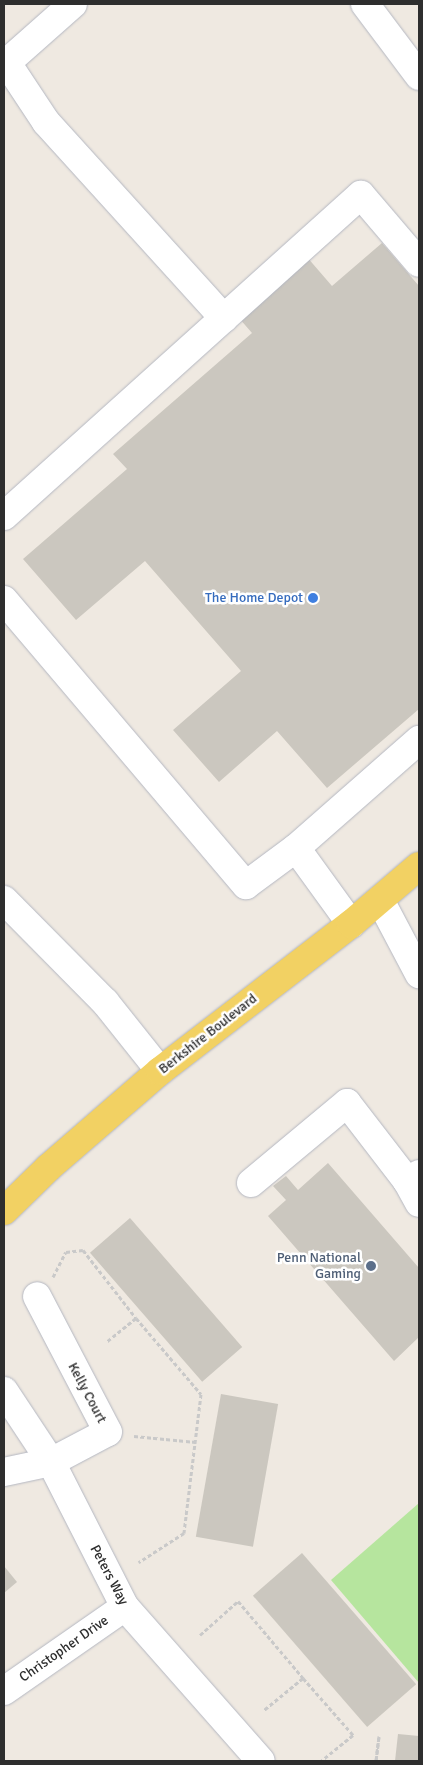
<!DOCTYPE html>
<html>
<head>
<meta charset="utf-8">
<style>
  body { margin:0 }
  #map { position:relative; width:423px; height:1765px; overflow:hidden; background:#efe9e1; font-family:Signika,sans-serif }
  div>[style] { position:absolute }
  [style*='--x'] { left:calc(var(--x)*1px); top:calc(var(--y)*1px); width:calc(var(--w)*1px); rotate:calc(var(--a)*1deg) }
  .green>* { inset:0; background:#b6e59e }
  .building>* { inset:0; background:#cbc7bf; transform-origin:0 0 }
  .path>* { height:3px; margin-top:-1.5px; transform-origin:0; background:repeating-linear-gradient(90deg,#c9c9c9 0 4px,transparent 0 6.5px) }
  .roads { filter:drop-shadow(0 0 1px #b4b7c1) drop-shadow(0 0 1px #b4b7c1) }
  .minor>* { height:28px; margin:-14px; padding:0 14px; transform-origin:14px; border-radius:14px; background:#fff }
  .major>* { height:28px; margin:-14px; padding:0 14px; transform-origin:14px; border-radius:14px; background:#f2d163 }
  .dots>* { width:14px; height:14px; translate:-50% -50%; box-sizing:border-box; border:2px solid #fff; border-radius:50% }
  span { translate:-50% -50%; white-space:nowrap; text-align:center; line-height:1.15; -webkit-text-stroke:5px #fff; paint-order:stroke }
  .shop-label { font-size:14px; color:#366cbe }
  .right { translate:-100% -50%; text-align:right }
  .street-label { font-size:14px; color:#2e2e2e }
  .service-label { font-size:14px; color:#4e5e75 }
  .frame { position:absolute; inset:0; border:5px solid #2e2e2e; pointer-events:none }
</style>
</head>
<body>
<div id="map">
  <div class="green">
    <div style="clip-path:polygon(419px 1503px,419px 1683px,331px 1580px)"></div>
  </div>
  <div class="building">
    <div style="clip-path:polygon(294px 242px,332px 286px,382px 243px,419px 286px,419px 709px,327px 788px,277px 731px,219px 782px,173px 730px,241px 671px,145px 561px,76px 620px,23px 559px,127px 469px,113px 454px,252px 333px,225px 302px)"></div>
    <div style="clip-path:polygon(328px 1163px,419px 1268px,419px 1337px,394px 1361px,268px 1216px,286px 1200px,273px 1186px,286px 1176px,298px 1190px)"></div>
    <div style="left:130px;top:1218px;width:171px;height:53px;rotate:49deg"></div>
    <div style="left:221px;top:1394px;width:58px;height:145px;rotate:10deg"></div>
    <div style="left:302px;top:1553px;width:174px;height:65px;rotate:49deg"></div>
    <div style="clip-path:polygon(4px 1566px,17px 1582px,4px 1593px)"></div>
    <div style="clip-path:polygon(398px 1734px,419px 1736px,419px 1761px,395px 1761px)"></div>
  </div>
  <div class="path">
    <div style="--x:53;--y:1277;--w:28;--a:-63"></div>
    <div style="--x:66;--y:1252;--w:17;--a:-7"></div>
    <div style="--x:83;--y:1250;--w:86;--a:52.1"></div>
    <div style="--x:136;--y:1318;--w:38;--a:141"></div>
    <div style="--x:136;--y:1318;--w:100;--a:49.5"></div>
    <div style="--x:201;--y:1394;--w:140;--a:97"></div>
    <div style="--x:184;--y:1533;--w:54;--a:147.2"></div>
    <div style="--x:134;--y:1436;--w:62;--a:5.5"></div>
    <div style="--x:200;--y:1635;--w:51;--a:-41.8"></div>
    <div style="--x:238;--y:1601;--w:101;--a:49.8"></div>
    <div style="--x:303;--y:1678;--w:50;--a:140.6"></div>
    <div style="--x:303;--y:1678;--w:76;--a:48.7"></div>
    <div style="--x:353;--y:1735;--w:41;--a:140.9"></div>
    <div style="--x:376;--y:1761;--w:25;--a:-83"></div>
    <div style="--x:379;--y:1736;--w:25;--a:97"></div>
  </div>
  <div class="roads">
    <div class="minor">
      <div style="--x:365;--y:4;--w:90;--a:53.1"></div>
      <div style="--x:7;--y:63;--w:71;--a:56.5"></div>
      <div style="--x:46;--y:122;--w:265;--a:47.8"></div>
      <div style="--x:4;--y:65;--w:92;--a:-41.5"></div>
      <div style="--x:4;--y:516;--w:480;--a:-42"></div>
      <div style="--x:361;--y:195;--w:89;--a:49.5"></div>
      <div style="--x:4;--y:600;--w:374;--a:49.7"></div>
      <div style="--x:246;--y:885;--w:62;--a:-36.5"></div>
      <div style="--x:296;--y:848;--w:94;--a:54.1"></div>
      <div style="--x:296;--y:848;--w:164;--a:-41.3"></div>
      <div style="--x:4;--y:900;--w:144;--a:45.3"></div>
      <div style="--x:105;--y:1002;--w:88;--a:51.4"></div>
      <div style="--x:380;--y:900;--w:84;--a:62.2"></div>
      <div style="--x:419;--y:1174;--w:14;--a:150"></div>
      <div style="--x:407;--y:1181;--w:25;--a:61"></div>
      <div style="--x:251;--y:1183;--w:125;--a:-39.8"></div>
      <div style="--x:347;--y:1103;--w:98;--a:52.4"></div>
      <div style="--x:4;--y:1391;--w:85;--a:56.5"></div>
      <div style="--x:51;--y:1462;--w:163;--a:63"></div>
      <div style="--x:125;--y:1607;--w:205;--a:48.6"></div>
      <div style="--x:4;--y:1472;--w:48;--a:-12"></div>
      <div style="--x:51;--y:1462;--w:64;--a:-27.8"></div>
      <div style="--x:108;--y:1432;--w:153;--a:-117.6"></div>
      <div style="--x:4;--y:1691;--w:147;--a:-34.8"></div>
    </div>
    <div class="major">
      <div style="--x:4;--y:1211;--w:62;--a:-44.3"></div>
      <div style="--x:48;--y:1168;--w:148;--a:-40.9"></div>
      <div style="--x:160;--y:1071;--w:241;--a:-37.6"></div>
      <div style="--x:351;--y:924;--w:89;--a:-40.5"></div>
    </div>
  </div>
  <div class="dots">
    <div style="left:313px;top:598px;background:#3f7fe0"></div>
    <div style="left:371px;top:1266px;background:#5c6f8a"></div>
  </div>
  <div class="shop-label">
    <span class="right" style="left:303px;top:598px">The Home Depot</span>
  </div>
  <div class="street-label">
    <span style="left:208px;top:1034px;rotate:-38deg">Berkshire Boulevard</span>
    <span style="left:87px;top:1393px;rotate:62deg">Kelly Court</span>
    <span style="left:109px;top:1575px;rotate:62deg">Peters Way</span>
    <span style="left:64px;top:1649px;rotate:-35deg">Christopher Drive</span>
  </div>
  <div class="service-label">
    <span class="right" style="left:361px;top:1266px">Penn National<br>Gaming</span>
  </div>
  <div class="frame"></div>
</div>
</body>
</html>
